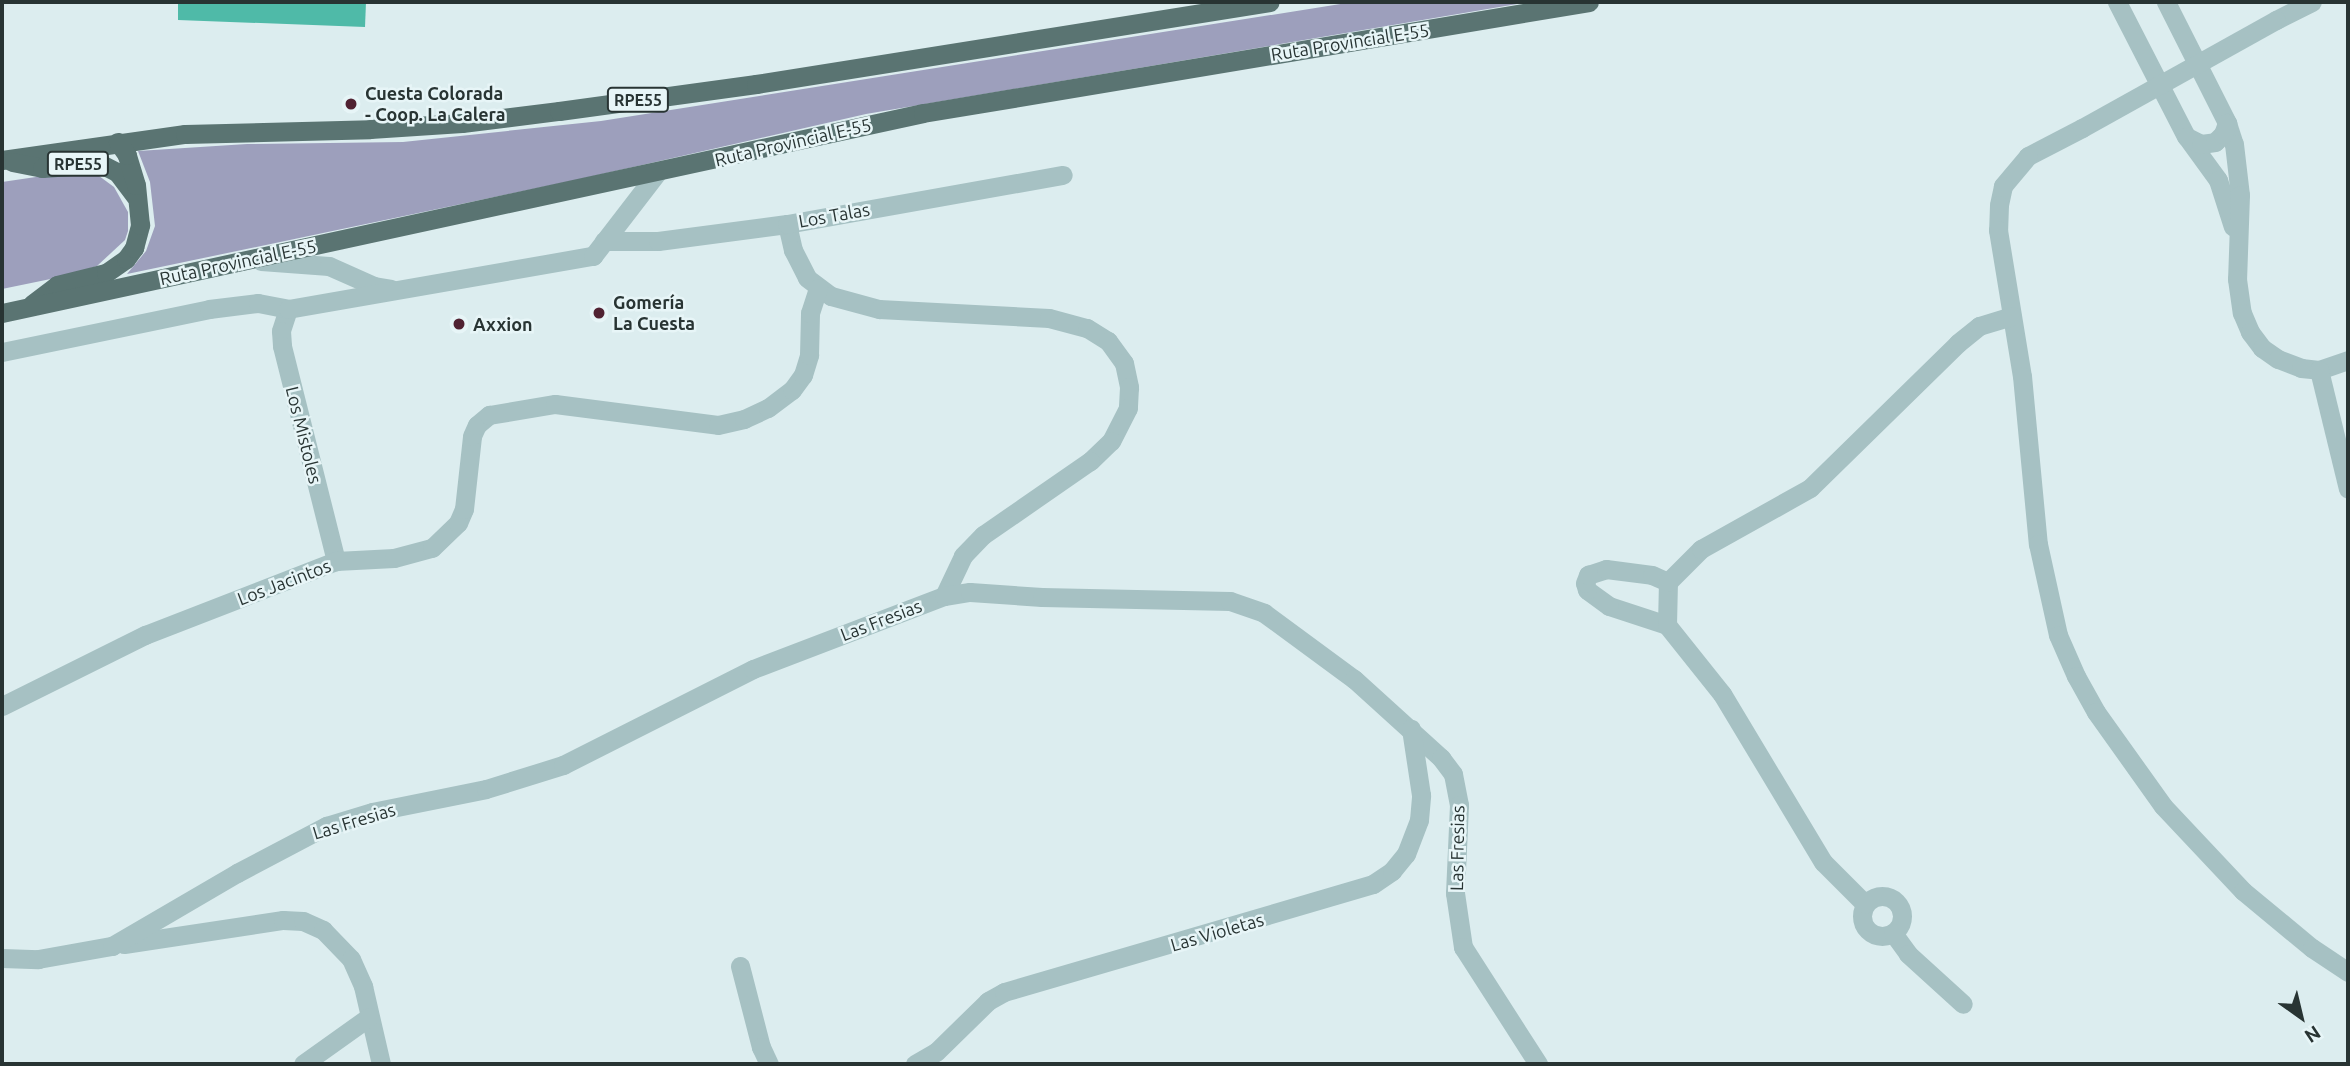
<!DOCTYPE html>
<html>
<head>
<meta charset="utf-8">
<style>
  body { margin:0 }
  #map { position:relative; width:2350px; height:1066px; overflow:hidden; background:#dcedef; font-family:Ubuntu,sans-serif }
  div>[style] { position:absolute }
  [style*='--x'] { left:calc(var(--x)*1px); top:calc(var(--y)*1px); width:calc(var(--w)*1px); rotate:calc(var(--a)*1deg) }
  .green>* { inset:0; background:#9d9fbc }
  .building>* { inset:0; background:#4fbaa8 }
  .minor>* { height:19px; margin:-9.5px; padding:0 9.5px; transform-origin:9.5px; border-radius:9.5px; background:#a6c1c3 }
  .minor>.ring { margin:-9.5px; padding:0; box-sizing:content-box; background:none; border:19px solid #a6c1c3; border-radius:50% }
  .primary>* { height:19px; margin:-9.5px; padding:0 9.5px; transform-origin:9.5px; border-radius:9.5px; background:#5a7472 }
  .minor-bridge>* { height:19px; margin:-9.5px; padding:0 9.5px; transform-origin:9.5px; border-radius:9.5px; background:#a6c1c3 }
  .dots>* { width:19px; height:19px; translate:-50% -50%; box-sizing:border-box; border:4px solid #e7f5f7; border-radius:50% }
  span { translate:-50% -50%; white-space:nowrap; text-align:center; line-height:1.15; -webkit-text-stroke:5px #e7f5f7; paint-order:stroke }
  .shield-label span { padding:2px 5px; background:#e7f5f7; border:2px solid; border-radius:5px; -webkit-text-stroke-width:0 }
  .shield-label { font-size:16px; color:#283433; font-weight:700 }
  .street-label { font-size:18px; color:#283433 }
  .poi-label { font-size:18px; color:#283433; font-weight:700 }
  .left { translate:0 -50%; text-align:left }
  .frame { position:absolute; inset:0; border:4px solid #283433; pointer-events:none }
  .north { position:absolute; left:2266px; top:982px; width:70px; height:70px; -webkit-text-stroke:5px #e7f5f7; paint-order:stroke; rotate:146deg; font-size:19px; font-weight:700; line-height:28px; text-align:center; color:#283433 }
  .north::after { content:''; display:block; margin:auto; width:24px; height:32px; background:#283433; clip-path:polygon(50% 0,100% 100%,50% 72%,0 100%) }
</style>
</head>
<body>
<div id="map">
  <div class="green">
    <div style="clip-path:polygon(1353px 2px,1529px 2px,866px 114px,576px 180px,127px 274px,146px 251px,155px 226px,150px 182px,138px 151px,247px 144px,403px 142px,601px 121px)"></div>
    <div style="clip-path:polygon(63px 173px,95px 173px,114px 187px,128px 212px,128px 231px,125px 240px,97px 266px,70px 275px,2px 289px,2px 182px)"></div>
  </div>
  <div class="building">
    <div style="clip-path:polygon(178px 2px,366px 2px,365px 27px,178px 20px)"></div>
  </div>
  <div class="minor">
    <div style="--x:2117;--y:2;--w:151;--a:62.8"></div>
    <div style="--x:2186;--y:136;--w:54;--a:54"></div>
    <div style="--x:2218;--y:180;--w:49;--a:72.3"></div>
    <div style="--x:2166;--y:2;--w:136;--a:63.2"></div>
    <div style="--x:2227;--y:123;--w:22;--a:72"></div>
    <div style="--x:2234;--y:144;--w:51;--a:83.3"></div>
    <div style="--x:2240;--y:195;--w:84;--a:92"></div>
    <div style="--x:2237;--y:279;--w:34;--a:82"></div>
    <div style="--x:2242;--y:313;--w:21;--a:67"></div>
    <div style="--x:2250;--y:332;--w:20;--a:53"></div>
    <div style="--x:2262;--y:348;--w:19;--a:35"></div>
    <div style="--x:2278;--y:359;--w:25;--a:21"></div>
    <div style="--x:2301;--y:368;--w:18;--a:6"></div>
    <div style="--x:2319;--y:370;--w:31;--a:-19"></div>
    <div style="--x:2276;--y:20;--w:40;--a:-26.6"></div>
    <div style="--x:2082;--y:128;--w:61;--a:152.6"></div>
    <div style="--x:2028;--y:156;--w:39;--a:130"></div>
    <div style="--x:2003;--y:186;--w:19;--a:102"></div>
    <div style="--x:1999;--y:205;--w:25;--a:92"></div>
    <div style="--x:1998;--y:230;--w:148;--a:80.7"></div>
    <div style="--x:2022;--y:376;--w:169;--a:84.6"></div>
    <div style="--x:2038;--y:544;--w:93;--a:77.6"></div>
    <div style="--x:2058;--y:635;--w:45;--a:66.3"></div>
    <div style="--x:2076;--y:676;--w:41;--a:60.9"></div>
    <div style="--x:2096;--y:712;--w:115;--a:54.5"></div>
    <div style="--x:2163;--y:806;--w:117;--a:46.7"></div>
    <div style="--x:2243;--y:891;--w:89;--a:39.6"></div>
    <div style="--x:2312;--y:948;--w:43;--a:33.7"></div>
    <div style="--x:2187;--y:137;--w:16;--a:27"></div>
    <div style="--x:2201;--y:144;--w:14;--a:-8"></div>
    <div style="--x:2215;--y:142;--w:11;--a:-45"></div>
    <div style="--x:2223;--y:134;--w:12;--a:-70"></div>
    <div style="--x:787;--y:224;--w:27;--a:77"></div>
    <div style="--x:793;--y:250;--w:31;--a:63"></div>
    <div style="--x:807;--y:278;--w:30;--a:37"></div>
    <div style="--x:831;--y:296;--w:50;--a:15.2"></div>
    <div style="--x:879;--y:309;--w:170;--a:3"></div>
    <div style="--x:1049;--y:318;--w:39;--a:15"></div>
    <div style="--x:1087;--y:328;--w:25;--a:32"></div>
    <div style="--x:1108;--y:341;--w:27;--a:54"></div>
    <div style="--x:1124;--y:363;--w:25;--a:78"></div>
    <div style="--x:1129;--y:387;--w:21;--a:93"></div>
    <div style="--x:1128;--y:408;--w:37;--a:117"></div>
    <div style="--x:1111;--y:441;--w:29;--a:136"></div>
    <div style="--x:1090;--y:461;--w:130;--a:145.3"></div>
    <div style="--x:983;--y:535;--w:29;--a:134"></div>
    <div style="--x:963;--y:556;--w:44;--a:115.4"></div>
    <div style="--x:604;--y:241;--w:54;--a:0"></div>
    <div style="--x:658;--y:241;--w:130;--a:-7.5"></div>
    <div style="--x:787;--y:224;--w:280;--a:-10.1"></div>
    <div style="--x:261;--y:261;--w:68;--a:4.2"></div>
    <div style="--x:329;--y:266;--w:49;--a:24"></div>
    <div style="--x:374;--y:286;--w:17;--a:10"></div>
    <div style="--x:288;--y:309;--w:23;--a:108"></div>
    <div style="--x:281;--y:331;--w:15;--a:86"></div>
    <div style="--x:282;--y:346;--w:222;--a:75.9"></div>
    <div style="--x:2;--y:352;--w:211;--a:-11.7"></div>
    <div style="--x:209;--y:309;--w:49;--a:-7"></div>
    <div style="--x:258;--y:303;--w:31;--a:11"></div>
    <div style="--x:288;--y:309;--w:310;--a:-9.9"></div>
    <div style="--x:593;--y:256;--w:105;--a:-52.4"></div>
    <div style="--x:2319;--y:370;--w:122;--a:76.3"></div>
    <div style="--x:1667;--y:625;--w:61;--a:-161.9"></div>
    <div style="--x:1609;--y:606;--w:27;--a:-144"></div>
    <div style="--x:1587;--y:590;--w:7;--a:-106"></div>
    <div style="--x:1585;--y:583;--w:9;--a:-69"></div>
    <div style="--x:1588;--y:575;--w:19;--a:-18"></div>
    <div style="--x:1606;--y:569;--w:46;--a:7.4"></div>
    <div style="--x:1652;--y:575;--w:17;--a:24"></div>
    <div style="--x:2;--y:706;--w:160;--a:-26.4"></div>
    <div style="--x:145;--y:635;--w:205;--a:-21.2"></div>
    <div style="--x:336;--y:561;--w:58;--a:-3"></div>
    <div style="--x:394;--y:558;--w:39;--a:-15"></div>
    <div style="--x:432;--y:548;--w:36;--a:-44"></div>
    <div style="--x:458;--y:523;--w:15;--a:-67"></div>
    <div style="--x:464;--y:509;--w:73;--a:-83.7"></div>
    <div style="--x:472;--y:436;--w:12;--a:-66"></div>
    <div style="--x:477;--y:425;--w:16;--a:-40"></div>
    <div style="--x:489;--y:415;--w:67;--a:-9.5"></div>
    <div style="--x:555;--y:404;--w:164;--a:7.3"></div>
    <div style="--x:718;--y:425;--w:27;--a:-13"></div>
    <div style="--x:744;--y:419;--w:26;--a:-25"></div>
    <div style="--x:768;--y:408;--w:30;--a:-37"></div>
    <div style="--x:792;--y:390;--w:19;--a:-54"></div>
    <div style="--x:803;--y:375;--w:21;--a:-73"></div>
    <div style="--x:809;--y:355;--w:42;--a:-88.6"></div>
    <div style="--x:810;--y:313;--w:26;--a:-72"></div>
    <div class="ring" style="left:1862px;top:896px;width:21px;height:21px"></div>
    <div style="--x:1865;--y:904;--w:59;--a:-135"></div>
    <div style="--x:1823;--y:862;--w:196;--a:-121"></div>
    <div style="--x:1722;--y:694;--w:88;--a:-128.6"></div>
    <div style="--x:1667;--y:625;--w:43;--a:-88.7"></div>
    <div style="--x:1668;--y:582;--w:47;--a:-45"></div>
    <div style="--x:1701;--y:549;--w:125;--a:-29.2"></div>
    <div style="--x:1810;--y:488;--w:207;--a:-44.4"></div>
    <div style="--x:1958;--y:343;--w:27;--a:-39"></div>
    <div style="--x:1979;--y:326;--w:34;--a:-17"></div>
    <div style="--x:1893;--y:933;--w:26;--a:54"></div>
    <div style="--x:1908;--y:954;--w:74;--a:42.3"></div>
    <div style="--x:124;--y:944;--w:161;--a:-8.6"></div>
    <div style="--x:283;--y:920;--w:20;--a:3"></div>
    <div style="--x:303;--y:921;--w:22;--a:24"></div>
    <div style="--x:323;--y:930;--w:40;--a:46"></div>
    <div style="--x:351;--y:959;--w:30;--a:66"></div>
    <div style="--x:363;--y:986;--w:80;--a:77"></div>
    <div style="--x:2;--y:958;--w:36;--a:2"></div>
    <div style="--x:38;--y:959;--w:75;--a:-10"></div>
    <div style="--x:112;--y:946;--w:145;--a:-30.3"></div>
    <div style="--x:237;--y:873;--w:101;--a:-27.8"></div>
    <div style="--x:326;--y:826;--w:48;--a:-16.9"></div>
    <div style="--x:372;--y:812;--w:116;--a:-11.4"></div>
    <div style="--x:486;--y:789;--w:81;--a:-17.3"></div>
    <div style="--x:563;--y:765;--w:213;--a:-26.8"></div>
    <div style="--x:753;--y:669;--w:204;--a:-20.9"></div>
    <div style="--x:944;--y:596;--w:26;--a:-9"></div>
    <div style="--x:970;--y:592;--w:72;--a:4"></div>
    <div style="--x:1042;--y:597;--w:188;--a:1.2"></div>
    <div style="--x:1230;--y:601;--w:36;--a:19"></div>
    <div style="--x:1264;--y:613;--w:112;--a:36.3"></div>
    <div style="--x:1354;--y:679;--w:118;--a:42.2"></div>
    <div style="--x:1441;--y:758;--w:20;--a:53"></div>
    <div style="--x:1453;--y:774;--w:32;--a:79"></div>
    <div style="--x:1459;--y:805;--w:88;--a:92.6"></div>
    <div style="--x:1455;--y:893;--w:55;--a:81.6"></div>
    <div style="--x:1463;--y:947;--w:139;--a:57.3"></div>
    <div style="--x:740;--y:966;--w:84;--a:75.5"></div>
    <div style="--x:761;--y:1047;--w:19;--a:65"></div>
    <div style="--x:303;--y:1064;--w:81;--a:-35.5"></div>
    <div style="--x:915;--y:1064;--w:24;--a:-30"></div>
    <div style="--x:936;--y:1052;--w:73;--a:-44.4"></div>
    <div style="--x:988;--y:1001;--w:18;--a:-29"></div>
    <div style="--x:1004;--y:992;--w:384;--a:-16.3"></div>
    <div style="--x:1373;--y:884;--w:23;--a:-34"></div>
    <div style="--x:1392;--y:871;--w:22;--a:-51"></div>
    <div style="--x:1406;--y:854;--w:36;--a:-69"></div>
    <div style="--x:1419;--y:820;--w:25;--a:-85"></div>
    <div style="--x:1421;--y:795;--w:67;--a:-98.6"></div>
  </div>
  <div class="primary">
    <div style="--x:2;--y:160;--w:185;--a:-8.1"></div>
    <div style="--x:185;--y:134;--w:185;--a:-1.5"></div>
    <div style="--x:370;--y:129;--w:92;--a:-3.7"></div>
    <div style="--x:462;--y:123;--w:98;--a:-7.1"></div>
    <div style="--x:559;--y:111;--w:199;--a:-7.8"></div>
    <div style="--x:756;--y:84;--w:520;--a:-9.06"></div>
    <div style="--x:12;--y:162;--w:31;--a:11"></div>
    <div style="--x:42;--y:168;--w:59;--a:-3.9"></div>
    <div style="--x:101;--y:164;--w:18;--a:27"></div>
    <div style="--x:117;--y:172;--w:30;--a:53"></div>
    <div style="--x:32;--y:304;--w:31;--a:-37"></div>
    <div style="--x:57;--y:285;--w:50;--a:-13.8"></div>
    <div style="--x:106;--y:273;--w:24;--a:-35"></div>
    <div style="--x:126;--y:259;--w:14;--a:-54"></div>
    <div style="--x:134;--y:248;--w:24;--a:-75"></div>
    <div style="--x:140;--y:225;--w:40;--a:-95.7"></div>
    <div style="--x:136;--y:185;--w:31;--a:-107"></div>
    <div style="--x:127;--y:155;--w:16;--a:-125"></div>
    <div style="--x:2;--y:313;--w:942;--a:-12.25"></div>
    <div style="--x:923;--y:113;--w:675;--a:-9.46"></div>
  </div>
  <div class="minor-bridge">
    <div style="--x:2082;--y:128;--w:222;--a:-29.1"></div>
  </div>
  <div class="dots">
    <div style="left:351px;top:104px;background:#512232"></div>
    <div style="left:599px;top:313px;background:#512232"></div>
    <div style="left:459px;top:324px;background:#512232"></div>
  </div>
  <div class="shield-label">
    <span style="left:638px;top:100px">RPE55</span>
    <span style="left:78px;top:164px">RPE55</span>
  </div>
  <div class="street-label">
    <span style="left:1350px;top:42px;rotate:-9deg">Ruta Provincial E-55</span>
    <span style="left:793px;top:142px;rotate:-13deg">Ruta Provincial E-55</span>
    <span style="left:834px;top:215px;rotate:-10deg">Los Talas</span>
    <span style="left:238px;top:262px;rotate:-12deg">Ruta Provincial E-55</span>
    <span style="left:304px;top:435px;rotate:76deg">Los Mistoles</span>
    <span style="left:284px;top:582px;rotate:-21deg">Los Jacintos</span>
    <span style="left:881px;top:620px;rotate:-21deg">Las Fresias</span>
    <span style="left:354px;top:821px;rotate:-17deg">Las Fresias</span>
    <span style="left:1457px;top:848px;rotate:-89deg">Las Fresias</span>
    <span style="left:1217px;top:932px;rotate:-16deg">Las Violetas</span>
  </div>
  <div class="poi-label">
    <span class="left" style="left:365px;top:104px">Cuesta Colorada<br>- Coop. La Calera</span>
    <span class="left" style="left:613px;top:313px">Gomería<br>La Cuesta</span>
    <span class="left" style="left:473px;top:324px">Axxion</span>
  </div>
  <div class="frame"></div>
  <div class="north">N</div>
</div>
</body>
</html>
